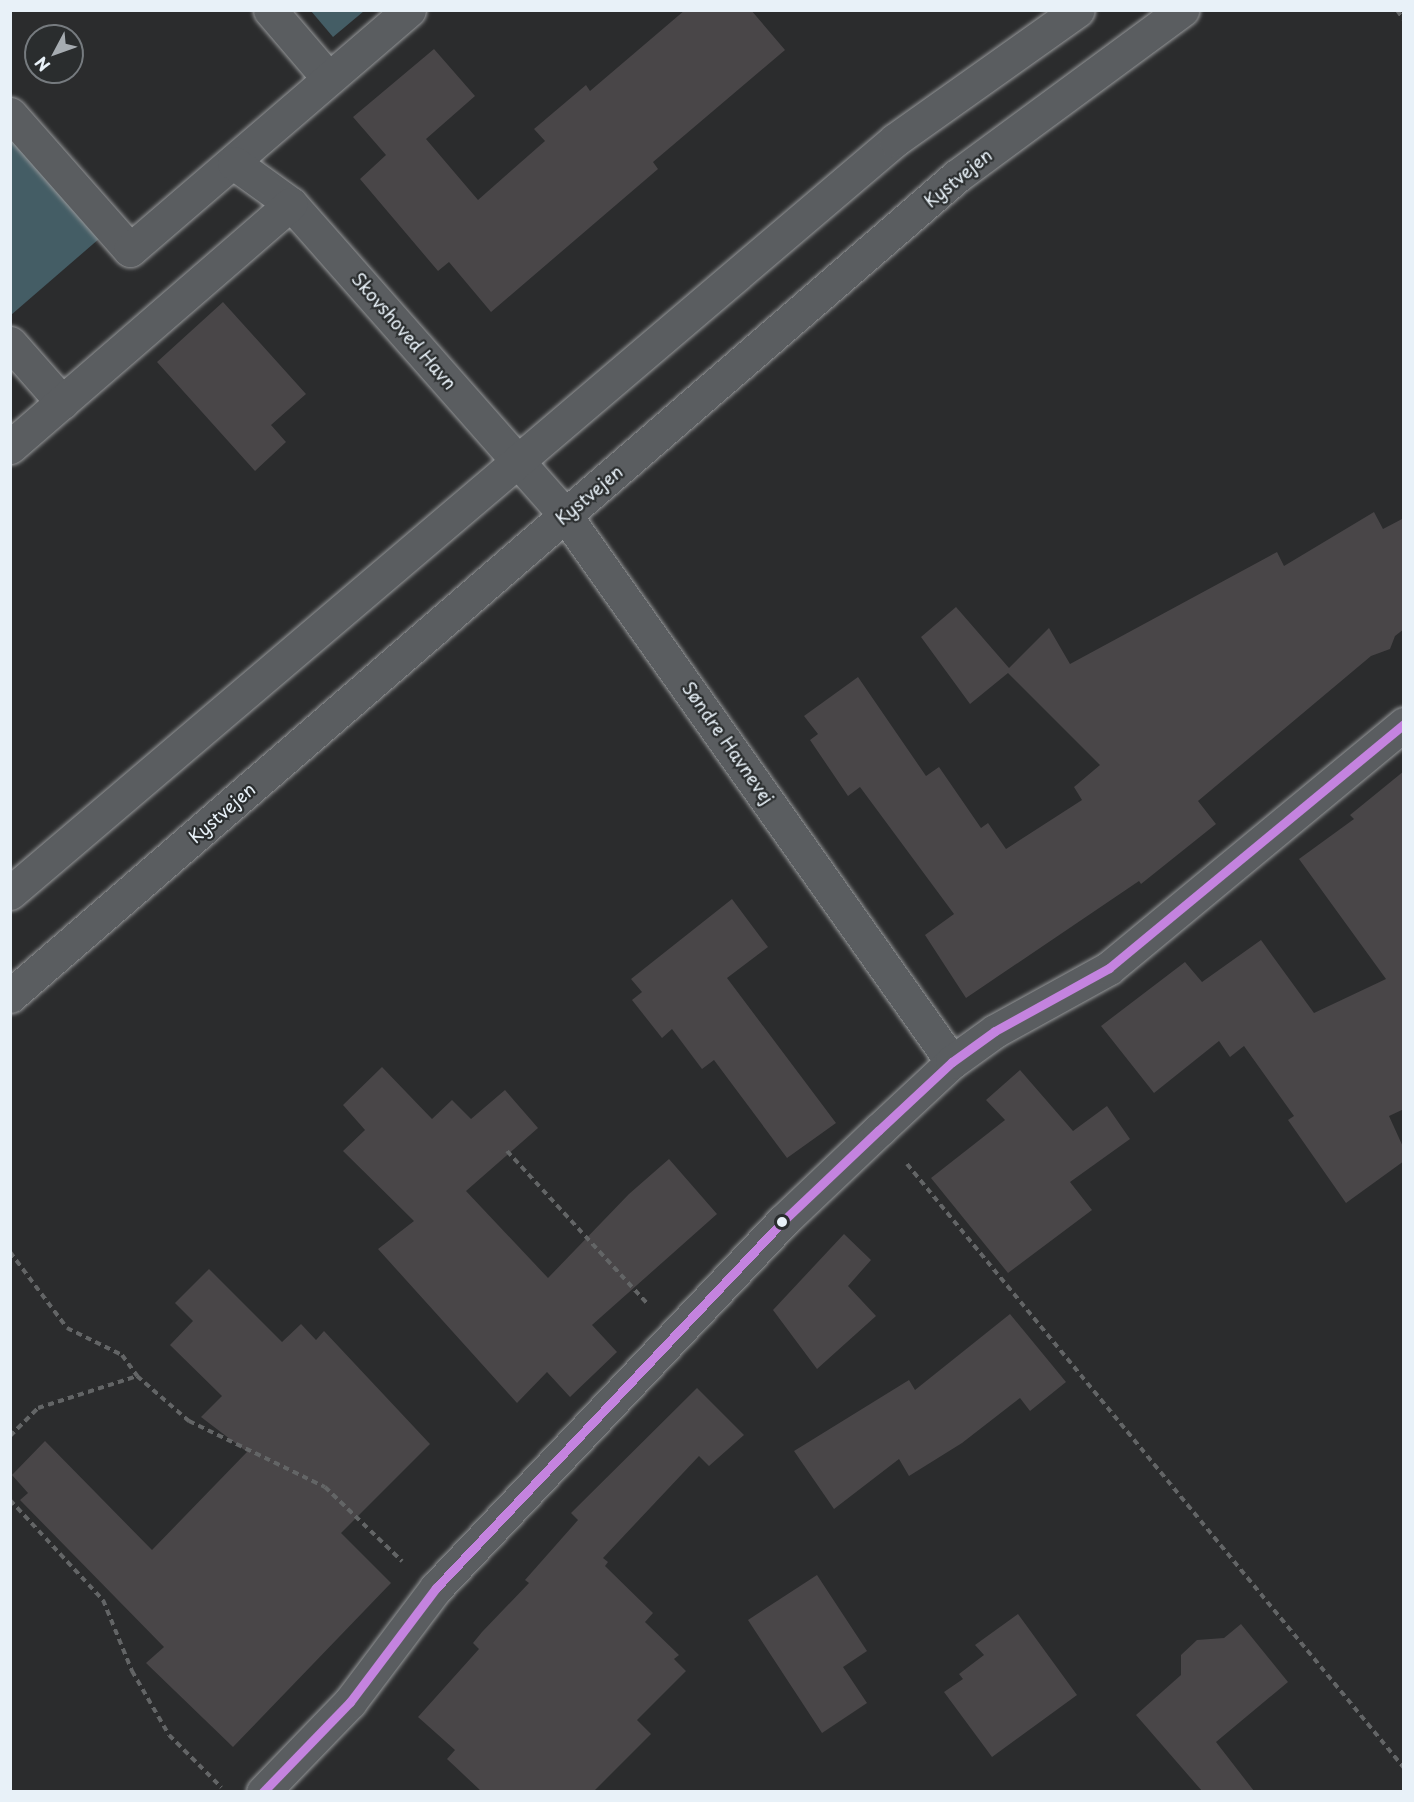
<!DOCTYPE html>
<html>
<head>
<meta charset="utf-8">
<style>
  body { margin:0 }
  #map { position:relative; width:1414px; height:1802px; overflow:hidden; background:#2b2c2d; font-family:"Playpen Sans",sans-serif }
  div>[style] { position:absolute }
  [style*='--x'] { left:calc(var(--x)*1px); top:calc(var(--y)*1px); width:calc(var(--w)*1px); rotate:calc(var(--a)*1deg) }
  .water>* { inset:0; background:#445d65 }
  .building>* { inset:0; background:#494648 }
  .path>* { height:4px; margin-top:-2px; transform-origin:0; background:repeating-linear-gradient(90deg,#636566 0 6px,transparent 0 10.5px) }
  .roads { filter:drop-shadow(0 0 2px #96989a) drop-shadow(0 0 2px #96989a) }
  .minor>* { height:33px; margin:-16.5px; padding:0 16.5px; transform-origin:16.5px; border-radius:16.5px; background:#5a5d60 }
  .major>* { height:33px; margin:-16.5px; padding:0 16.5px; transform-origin:16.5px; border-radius:16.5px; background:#5a5d60 }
  .bus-1>* { height:9px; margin:-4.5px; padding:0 4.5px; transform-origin:4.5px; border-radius:4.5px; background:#c483df }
  .dots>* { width:16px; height:16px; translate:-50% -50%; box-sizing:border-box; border:3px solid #2a2d2e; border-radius:50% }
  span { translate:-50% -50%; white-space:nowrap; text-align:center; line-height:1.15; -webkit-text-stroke:4.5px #2a2d2e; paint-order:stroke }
  .street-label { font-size:18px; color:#e8f1f8 }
  .frame { position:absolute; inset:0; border:12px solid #e8f1f8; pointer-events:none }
  .north { position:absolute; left:24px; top:24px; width:60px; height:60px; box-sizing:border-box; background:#2a2d2e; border:2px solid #767b7f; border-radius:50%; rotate:229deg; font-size:16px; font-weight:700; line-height:24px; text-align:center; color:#e8f1f8 }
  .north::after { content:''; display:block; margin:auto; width:21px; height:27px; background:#a6acb1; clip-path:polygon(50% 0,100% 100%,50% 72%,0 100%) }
</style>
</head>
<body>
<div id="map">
  <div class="water">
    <div style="clip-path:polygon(311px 11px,364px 11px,333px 37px)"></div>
    <div style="clip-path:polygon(10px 135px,100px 238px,11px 315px,10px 315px)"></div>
  </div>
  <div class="building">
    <div style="clip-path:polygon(685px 10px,751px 10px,785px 50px,653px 162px,658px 169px,491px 312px,449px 262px,438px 271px,360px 179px,386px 155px,353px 117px,434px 49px,475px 96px,426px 139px,478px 200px,545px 141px,534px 129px,586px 85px,590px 91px)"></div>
    <div style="clip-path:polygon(223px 302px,306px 394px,271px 425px,286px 442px,255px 471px,157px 362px)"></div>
    <div style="clip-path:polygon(1374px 512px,1383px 529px,1404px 518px,1404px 629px,1395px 636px,1390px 649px,1371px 656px,1198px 801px,1216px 824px,1141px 884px,1139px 881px,966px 998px,925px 935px,954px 914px,860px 787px,848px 796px,810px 740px,818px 734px,804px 716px,858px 677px,926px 776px,939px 767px,981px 828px,988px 823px,1006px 849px,1082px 800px,1074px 787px,1100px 765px,1008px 673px,970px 704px,921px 637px,956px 607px,1009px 668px,1049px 628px,1070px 664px,1277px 552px,1284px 566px)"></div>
    <div style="clip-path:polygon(1404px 771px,1404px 1109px,1389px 1116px,1404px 1149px,1404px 1161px,1346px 1203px,1288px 1120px,1294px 1116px,1244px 1046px,1230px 1057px,1219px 1041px,1154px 1093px,1101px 1026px,1185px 962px,1202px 982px,1261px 940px,1314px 1013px,1386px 979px,1299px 859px,1354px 819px,1350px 815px)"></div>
    <div style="clip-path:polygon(732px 899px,768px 947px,727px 978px,836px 1123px,787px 1158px,714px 1060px,702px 1069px,672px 1029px,662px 1038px,632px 1000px,642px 992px,631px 979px)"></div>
    <div style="clip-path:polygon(382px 1067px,432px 1119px,452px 1100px,471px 1119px,505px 1090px,538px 1128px,466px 1191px,548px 1278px,629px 1194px,669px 1159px,717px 1214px,592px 1325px,617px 1352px,570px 1397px,547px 1372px,517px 1403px,378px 1249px,414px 1221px,343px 1151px,365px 1130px,343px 1105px)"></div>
    <div style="clip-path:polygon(1020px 1070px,1073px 1131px,1107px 1106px,1130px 1139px,1070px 1182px,1092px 1210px,1008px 1273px,931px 1178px,1005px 1120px,986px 1100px)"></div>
    <div style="clip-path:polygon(844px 1234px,871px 1260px,848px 1286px,876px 1316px,817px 1369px,773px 1310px)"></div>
    <div style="clip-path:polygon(209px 1269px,282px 1342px,301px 1324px,316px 1340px,324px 1331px,430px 1444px,341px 1533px,391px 1583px,233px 1747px,146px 1663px,164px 1647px,20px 1500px,28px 1493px,12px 1475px,45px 1441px,152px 1550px,247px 1452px,201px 1417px,222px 1396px,170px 1345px,193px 1321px,175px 1303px)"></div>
    <div style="clip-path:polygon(1010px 1314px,1066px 1382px,1030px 1411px,1020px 1398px,962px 1443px,909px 1476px,899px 1459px,834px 1509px,794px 1451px,909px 1380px,915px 1390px)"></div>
    <div style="clip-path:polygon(697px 1388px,744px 1435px,709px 1466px,699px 1456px,603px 1558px,608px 1562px,605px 1566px,653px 1613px,645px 1622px,679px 1655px,674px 1659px,686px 1671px,637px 1720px,651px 1734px,594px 1791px,481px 1791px,447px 1759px,455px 1750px,418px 1717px,479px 1649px,473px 1643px,482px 1632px,529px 1583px,525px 1580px,578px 1520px,571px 1513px)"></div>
    <div style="clip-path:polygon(817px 1575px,867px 1651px,843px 1667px,867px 1703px,822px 1733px,748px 1620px)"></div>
    <div style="clip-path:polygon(1018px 1614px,1077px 1695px,992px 1757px,944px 1692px,963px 1679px,959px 1674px,984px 1655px,975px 1645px)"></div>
    <div style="clip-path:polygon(1241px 1624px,1288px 1682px,1216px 1742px,1254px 1791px,1202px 1791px,1136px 1715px,1181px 1675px,1181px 1655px,1197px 1640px,1224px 1638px)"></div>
  </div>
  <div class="path">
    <div style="--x:1397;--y:10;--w:12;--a:55"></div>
    <div style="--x:507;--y:1151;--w:207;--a:47.4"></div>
    <div style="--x:907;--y:1164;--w:782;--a:50.55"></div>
    <div style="--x:10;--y:1252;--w:95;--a:53.1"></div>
    <div style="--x:67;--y:1328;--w:61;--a:26.1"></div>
    <div style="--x:122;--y:1355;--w:26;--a:54"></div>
    <div style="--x:10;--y:1436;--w:40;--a:-45"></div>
    <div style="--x:38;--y:1408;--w:104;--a:-17.9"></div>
    <div style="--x:137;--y:1376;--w:69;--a:40.9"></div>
    <div style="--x:189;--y:1421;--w:151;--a:25.9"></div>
    <div style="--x:325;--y:1487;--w:107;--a:43.9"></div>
    <div style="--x:10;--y:1500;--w:137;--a:47.1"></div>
    <div style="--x:103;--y:1600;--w:77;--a:67.8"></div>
    <div style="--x:132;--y:1671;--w:74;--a:60"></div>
    <div style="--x:169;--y:1735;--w:74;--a:45"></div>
  </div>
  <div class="roads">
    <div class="minor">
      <div style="--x:270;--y:10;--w:89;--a:49.5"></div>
      <div style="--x:10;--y:114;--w:181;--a:48.6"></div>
      <div style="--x:130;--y:250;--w:368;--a:-40.7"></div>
      <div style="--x:234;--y:163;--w:70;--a:35.7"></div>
      <div style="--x:291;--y:204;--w:414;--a:48.6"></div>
      <div style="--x:565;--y:515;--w:670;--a:54.72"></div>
      <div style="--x:10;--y:343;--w:79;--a:48.6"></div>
      <div style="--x:10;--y:447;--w:371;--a:-40.9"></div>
      <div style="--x:263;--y:1792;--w:125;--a:-46"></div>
      <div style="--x:350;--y:1702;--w:143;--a:-53"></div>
      <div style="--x:436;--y:1588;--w:505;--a:-46.6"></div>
      <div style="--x:783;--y:1221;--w:132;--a:-43.5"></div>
      <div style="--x:879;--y:1130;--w:100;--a:-43"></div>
      <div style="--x:952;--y:1062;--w:53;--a:-35.8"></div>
      <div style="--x:995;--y:1031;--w:130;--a:-28.9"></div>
      <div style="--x:1109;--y:968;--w:383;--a:-39.6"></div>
    </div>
    <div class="major">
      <div style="--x:10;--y:893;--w:1162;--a:-40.39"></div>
      <div style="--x:895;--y:140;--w:224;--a:-35.4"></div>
      <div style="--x:10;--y:996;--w:1253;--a:-40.89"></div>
      <div style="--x:957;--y:176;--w:280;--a:-36.4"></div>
    </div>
  </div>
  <div class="bus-1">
    <div style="--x:263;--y:1792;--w:125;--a:-46"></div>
    <div style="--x:350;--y:1702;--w:143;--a:-53"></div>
    <div style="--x:436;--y:1588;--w:505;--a:-46.6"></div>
    <div style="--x:783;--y:1221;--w:132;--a:-43.5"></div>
    <div style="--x:879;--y:1130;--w:100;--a:-43"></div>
    <div style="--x:952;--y:1062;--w:53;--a:-35.8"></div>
    <div style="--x:995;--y:1031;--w:130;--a:-28.9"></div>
    <div style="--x:1109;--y:968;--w:383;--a:-39.6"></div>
  </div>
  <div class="dots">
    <div style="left:782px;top:1222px;background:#e8f1f8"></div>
  </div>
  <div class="street-label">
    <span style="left:958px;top:178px;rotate:-39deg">Kystvejen</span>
    <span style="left:404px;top:331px;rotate:49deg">Skovshoved Havn</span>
    <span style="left:589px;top:495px;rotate:-40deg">Kystvejen</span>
    <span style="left:728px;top:743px;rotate:55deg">Søndre Havnevej</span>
    <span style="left:222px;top:813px;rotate:-41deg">Kystvejen</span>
  </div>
  <div class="frame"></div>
  <div class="north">N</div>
</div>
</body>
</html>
